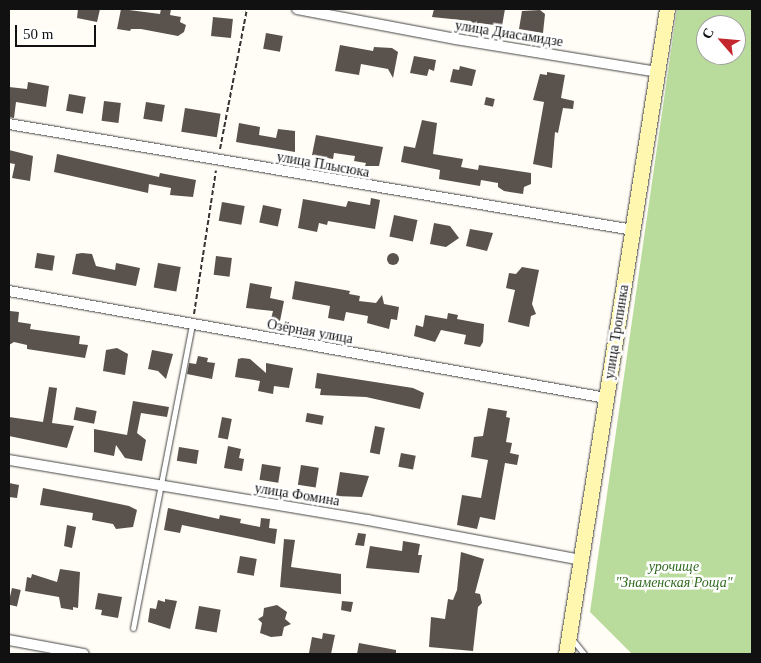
<!DOCTYPE html>
<html>
<head>
<meta charset="utf-8">
<style>
  body { margin:0 }
  #map { position:relative; width:761px; height:663px; overflow:hidden; background:#fffdf5; font-family:"Times New Roman",serif }
  div>[style] { position:absolute }
  [style*='--x'] { left:calc(var(--x)*1px); top:calc(var(--y)*1px); width:calc(var(--w)*1px); rotate:calc(var(--a)*1deg) }
  .forest>* { inset:0; background:#b9dc9c }
  .building>* { inset:0; background:#5a524d; transform-origin:0 0 }
  .round { border-radius:50% }
  .path>* { height:2px; margin-top:-1px; transform-origin:0; background:repeating-linear-gradient(90deg,#333 0 5px,transparent 0 7.5px) }
  .roads { filter:drop-shadow(0 0 1px #444) drop-shadow(0 0 1px #444) }
  .service>* { height:5px; margin:-2.5px; padding:0 2.5px; transform-origin:2.5px; border-radius:2.5px; background:#fff }
  .minor>* { height:10px; margin:-5px; padding:0 5px; transform-origin:5px; border-radius:5px; background:#fff }
  .secondary>* { height:15px; margin:-7.5px; padding:0 7.5px; transform-origin:7.5px; border-radius:7.5px; background:#fff6b0 }
  span { translate:-50% -50%; white-space:nowrap; text-align:center; line-height:1.15; -webkit-text-stroke:5px #fff; paint-order:stroke }
  .street-label { font-size:14px; color:#111 }
  .park-label { font-size:14px; color:#2f6b1f; font-style:italic }
  .frame { position:absolute; inset:0; border:10px solid #111; pointer-events:none }
  .north { position:absolute; left:696px; top:15px; width:50px; height:50px; box-sizing:border-box; background:#fff; border:1px solid #a0a0a0; border-radius:50%; rotate:297deg; font-size:14px; font-weight:700; line-height:20px; text-align:center; color:#111 }
  .north::after { content:''; display:block; margin:auto; width:18px; height:22px; background:#c4262e; clip-path:polygon(50% 0,100% 100%,50% 72%,0 100%) }
  .scale { position:absolute; left:15px; top:25px; width:81px; height:22px; box-sizing:border-box; border:2px solid #111; border-top:0; padding-left:6px; font-size:15px; line-height:18px; white-space:nowrap; color:#111; -webkit-text-stroke:4px #fff; paint-order:stroke }
</style>
</head>
<body>
<div id="map">
  <div class="forest">
    <div style="clip-path:polygon(evenodd,677px 9px,752px 9px,752px 654px,632px 654px,590px 612px,677px 9px,706px 25px,736px 25px,736px 55px,706px 55px,706px 25px)"></div>
  </div>
  <div class="building">
    <div style="clip-path:polygon(78px 9px,100px 9px,97px 22px,77px 18px)"></div>
    <div style="clip-path:polygon(121px 9px,160px 14px,161px 9px,171px 9px,170px 15px,181px 17px,180px 22px,186px 25px,184px 32px,178px 36px,141px 29px,131px 29px,130px 31px,117px 29px)"></div>
    <div style="clip-path:polygon(434px 9px,505px 9px,502px 26px,479px 23px,475px 27px,471px 21px,432px 17px)"></div>
    <div style="clip-path:polygon(540px 10px,545px 14px,543px 33px,519px 29px,522px 11px)"></div>
    <div style="left:213px;top:17px;width:20px;height:19px;rotate:6deg"></div>
    <div style="left:266px;top:33px;width:17px;height:16px;rotate:10deg"></div>
    <div style="clip-path:polygon(340px 45px,373px 51px,374px 47px,392px 48px,398px 52px,393px 78px,388px 69px,361px 64px,359px 75px,335px 71px)"></div>
    <div style="clip-path:polygon(414px 56px,436px 60px,434px 71px,429px 69px,427px 76px,410px 73px)"></div>
    <div style="clip-path:polygon(460px 66px,476px 70px,472px 86px,450px 82px,453px 69px,459px 70px)"></div>
    <div style="clip-path:polygon(547px 72px,565px 75px,561px 98px,574px 101px,573px 109px,563px 108px,558px 133px,555px 132px,552px 168px,533px 164px,544px 102px,533px 100px,540px 74px,547px 75px)"></div>
    <div style="clip-path:polygon(28px 82px,49px 86px,46px 107px,16px 102px,14px 118px,9px 117px,9px 87px,27px 89px)"></div>
    <div style="left:69px;top:94px;width:17px;height:17px;rotate:10deg"></div>
    <div style="left:486px;top:97px;width:9px;height:8px;rotate:13deg"></div>
    <div style="left:104px;top:101px;width:17px;height:20px;rotate:7deg"></div>
    <div style="left:146px;top:102px;width:19px;height:17px;rotate:9deg"></div>
    <div style="left:185px;top:108px;width:36px;height:24px;rotate:9deg"></div>
    <div style="clip-path:polygon(422px 120px,437px 123px,433px 154px,463px 159px,461px 167px,478px 170px,479px 165px,531px 173px,531px 184px,524px 187px,523px 194px,504px 191px,498px 187px,498px 183px,481px 180px,480px 186px,439px 179px,440px 170px,401px 162px,404px 146px,415px 148px)"></div>
    <div style="clip-path:polygon(239px 123px,260px 127px,259px 135px,276px 138px,278px 129px,295px 131px,295px 152px,236px 142px)"></div>
    <div style="clip-path:polygon(316px 135px,383px 147px,379px 166px,365px 166px,366px 163px,354px 161px,355px 156px,334px 153px,333px 159px,312px 155px)"></div>
    <div style="clip-path:polygon(9px 150px,33px 156px,30px 181px,12px 178px,15px 164px,9px 163px)"></div>
    <div style="clip-path:polygon(57px 154px,159px 177px,160px 173px,196px 180px,193px 197px,170px 195px,171px 188px,149px 184px,148px 193px,54px 172px)"></div>
    <div style="clip-path:polygon(371px 198px,380px 200px,375px 229px,328px 221px,327px 225px,319px 223px,317px 232px,298px 228px,303px 199px,346px 207px,348px 201px,370px 205px)"></div>
    <div style="left:222px;top:202px;width:23px;height:19px;rotate:10deg"></div>
    <div style="left:263px;top:205px;width:19px;height:18px;rotate:12deg"></div>
    <div style="left:394px;top:215px;width:24px;height:22px;rotate:12deg"></div>
    <div style="clip-path:polygon(434px 223px,450px 226px,459px 238px,446px 247px,430px 244px)"></div>
    <div style="clip-path:polygon(470px 229px,493px 233px,487px 251px,466px 246px)"></div>
    <div style="left:37px;top:253px;width:18px;height:15px;rotate:9deg"></div>
    <div style="clip-path:polygon(82px 253px,92px 254px,96px 266px,115px 270px,116px 263px,140px 268px,136px 286px,72px 274px,76px 254px)"></div>
    <div class="round" style="left:387px;top:253px;width:12px;height:12px"></div>
    <div style="left:216px;top:256px;width:16px;height:19px;rotate:7deg"></div>
    <div style="left:158px;top:263px;width:23px;height:25px;rotate:10deg"></div>
    <div style="clip-path:polygon(522px 267px,539px 270px,532px 304px,536px 314px,531px 316px,529px 327px,508px 322px,515px 290px,506px 288px,509px 273px,516px 274px)"></div>
    <div style="clip-path:polygon(295px 281px,350px 291px,349px 294px,360px 296px,359px 301px,376px 303px,382px 295px,384px 304px,399px 307px,397px 320px,391px 319px,389px 329px,367px 323px,368px 316px,346px 312px,344px 321px,328px 318px,330px 306px,292px 299px)"></div>
    <div style="clip-path:polygon(250px 283px,272px 287px,270px 298px,284px 301px,280px 321px,271px 319px,273px 311px,246px 308px)"></div>
    <div style="clip-path:polygon(10px 311px,19px 312px,18px 322px,31px 324px,30px 329px,80px 336px,79px 344px,88px 345px,85px 358px,27px 349px,27px 345px,14px 342px,9px 345px)"></div>
    <div style="clip-path:polygon(448px 313px,458px 315px,457px 319px,484px 324px,483px 342px,480px 347px,464px 344px,466px 335px,441px 330px,435px 342px,414px 336px,416px 325px,423px 327px,425px 315px,447px 319px)"></div>
    <div style="clip-path:polygon(117px 348px,128px 354px,125px 375px,103px 371px,106px 350px)"></div>
    <div style="clip-path:polygon(152px 350px,173px 354px,166px 379px,158px 371px,148px 369px)"></div>
    <div style="clip-path:polygon(198px 356px,208px 358px,207px 362px,215px 363px,212px 379px,187px 374px,189px 363px,196px 364px)"></div>
    <div style="clip-path:polygon(242px 358px,250px 359px,266px 373px,266px 363px,293px 368px,289px 388px,274px 386px,273px 394px,258px 391px,260px 381px,235px 377px,238px 359px)"></div>
    <div style="clip-path:polygon(317px 373px,413px 388px,424px 393px,420px 409px,366px 397px,320px 395px,321px 389px,315px 388px)"></div>
    <div style="clip-path:polygon(49px 387px,57px 388px,52px 423px,74px 426px,67px 448px,9px 436px,9px 417px,43px 422px)"></div>
    <div style="clip-path:polygon(133px 401px,169px 407px,167px 417px,141px 413px,137px 433px,146px 440px,142px 461px,125px 458px,116px 445px,114px 456px,94px 452px,94px 429px,127px 435px)"></div>
    <div style="left:76px;top:407px;width:21px;height:13px;rotate:11deg"></div>
    <div style="clip-path:polygon(488px 408px,507px 411px,506px 417px,510px 418px,506px 442px,512px 443px,510px 453px,519px 455px,517px 465px,505px 463px,495px 520px,480px 517px,477px 529px,457px 525px,462px 495px,481px 498px,488px 460px,471px 457px,474px 437px,483px 436px)"></div>
    <div style="left:307px;top:413px;width:17px;height:9px;rotate:10deg"></div>
    <div style="left:222px;top:417px;width:10px;height:21px;rotate:11deg"></div>
    <div style="left:375px;top:426px;width:10px;height:27px;rotate:11deg"></div>
    <div style="clip-path:polygon(228px 446px,241px 449px,239px 458px,244px 459px,242px 471px,224px 468px)"></div>
    <div style="left:179px;top:447px;width:20px;height:14px;rotate:9deg"></div>
    <div style="left:401px;top:453px;width:15px;height:14px;rotate:11deg"></div>
    <div style="left:262px;top:464px;width:19px;height:16px;rotate:9deg"></div>
    <div style="left:301px;top:465px;width:18px;height:20px;rotate:9deg"></div>
    <div style="clip-path:polygon(340px 472px,369px 476px,362px 497px,336px 496px)"></div>
    <div style="clip-path:polygon(9px 483px,19px 485px,17px 498px,9px 497px)"></div>
    <div style="clip-path:polygon(43px 488px,129px 506px,137px 510px,133px 527px,116px 529px,113px 524px,92px 520px,93px 513px,40px 505px)"></div>
    <div style="clip-path:polygon(168px 508px,219px 519px,220px 515px,241px 519px,240px 523px,260px 527px,261px 518px,270px 519px,269px 528px,277px 529px,275px 544px,182px 525px,180px 533px,164px 530px)"></div>
    <div style="clip-path:polygon(67px 525px,76px 527px,72px 548px,64px 546px)"></div>
    <div style="clip-path:polygon(358px 533px,366px 534px,364px 546px,355px 545px)"></div>
    <div style="clip-path:polygon(284px 539px,295px 540px,291px 567px,341px 574px,341px 594px,280px 587px)"></div>
    <div style="clip-path:polygon(403px 541px,420px 544px,418px 555px,422px 555px,419px 573px,366px 568px,370px 546px,402px 551px)"></div>
    <div style="clip-path:polygon(461px 552px,484px 559px,475px 593px,480px 594px,482px 603px,478px 607px,473px 651px,429px 647px,431px 617px,445px 619px,448px 599px,453px 600px,457px 590px)"></div>
    <div style="left:240px;top:556px;width:17px;height:17px;rotate:10deg"></div>
    <div style="clip-path:polygon(60px 569px,80px 572px,78px 608px,73px 607px,73px 610px,61px 608px,59px 597px,25px 591px,27px 577px,31px 578px,32px 574px,57px 582px)"></div>
    <div style="left:12px;top:588px;width:9px;height:17px;rotate:13deg"></div>
    <div style="clip-path:polygon(98px 593px,122px 597px,118px 618px,101px 615px,102px 610px,95px 609px)"></div>
    <div style="clip-path:polygon(165px 599px,177px 601px,170px 629px,148px 622px,150px 608px,156px 609px,158px 600px,165px 602px)"></div>
    <div style="clip-path:polygon(342px 601px,353px 602px,351px 612px,341px 610px)"></div>
    <div style="clip-path:polygon(277px 605px,287px 612px,285px 619px,291px 624px,284px 627px,282px 636px,271px 637px,260px 633px,262px 623px,258px 619px,263px 616px,264px 608px)"></div>
    <div style="left:199px;top:606px;width:22px;height:23px;rotate:10deg"></div>
    <div style="clip-path:polygon(323px 633px,335px 635px,331px 654px,309px 653px,312px 637px,322px 639px)"></div>
    <div style="clip-path:polygon(359px 643px,396px 650px,396px 654px,357px 654px)"></div>
  </div>
  <div class="path">
    <div style="--x:220;--y:149;--w:143;--a:-79.1"></div>
    <div style="--x:194;--y:314;--w:145;--a:-81.3"></div>
  </div>
  <div class="roads">
    <div class="service">
      <div style="--x:133;--y:628;--w:309;--a:-79"></div>
      <div style="--x:572;--y:639;--w:19;--a:51"></div>
    </div>
    <div class="minor">
      <div style="--x:297;--y:9;--w:162;--a:10.7"></div>
      <div style="--x:456;--y:39;--w:205;--a:9.3"></div>
      <div style="--x:9;--y:124;--w:633;--a:9.64"></div>
      <div style="--x:9;--y:291;--w:607;--a:10.16"></div>
      <div style="--x:9;--y:460;--w:364;--a:9.5"></div>
      <div style="--x:368;--y:520;--w:217;--a:10.6"></div>
      <div style="--x:9;--y:640;--w:76;--a:10.6"></div>
    </div>
    <div class="secondary">
      <div style="--x:566;--y:654;--w:653;--a:-81.1"></div>
    </div>
  </div>
  <div class="street-label">
    <span style="left:509px;top:34px;rotate:9deg">улица Диасамидзе</span>
    <span style="left:323px;top:165px;rotate:10deg">улица Плысюка</span>
    <span style="left:310px;top:332px;rotate:10deg">Озёрная улица</span>
    <span style="left:617px;top:332px;rotate:-81deg">улица Тропинка</span>
    <span style="left:297px;top:495px;rotate:9deg">улица Фомина</span>
  </div>
  <div class="park-label">
    <span style="left:674px;top:575px">урочище<br>"Знаменская Роща"</span>
  </div>
  <div class="frame"></div>
  <div class="north">С</div>
  <div class="scale">50 m</div>
</div>
</body>
</html>
